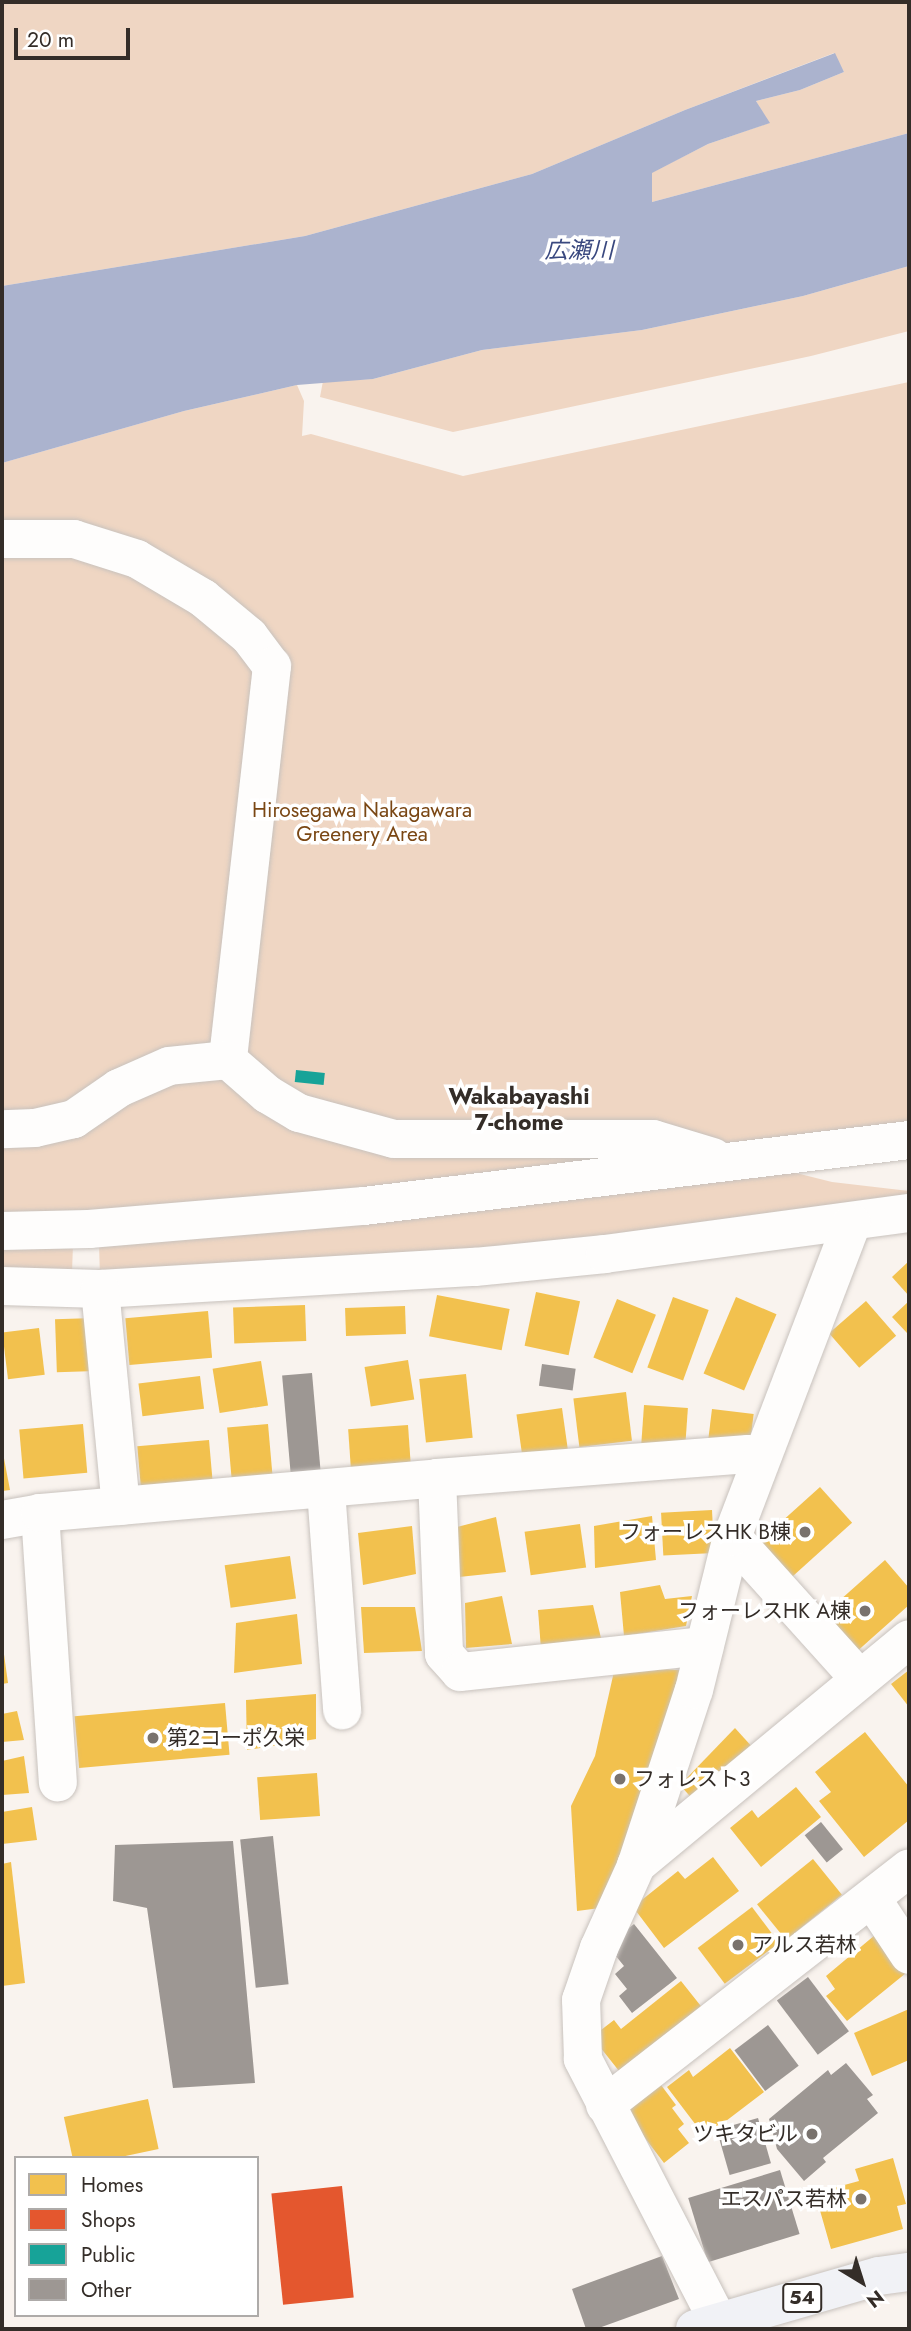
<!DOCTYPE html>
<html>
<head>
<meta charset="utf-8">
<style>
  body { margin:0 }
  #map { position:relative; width:911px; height:2331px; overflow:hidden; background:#f9f3ee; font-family:Jost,"Noto Sans JP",sans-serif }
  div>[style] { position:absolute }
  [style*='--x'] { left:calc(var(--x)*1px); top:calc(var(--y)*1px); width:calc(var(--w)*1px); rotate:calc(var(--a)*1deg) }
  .green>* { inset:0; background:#efd6c3; transform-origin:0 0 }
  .water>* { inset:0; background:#abb3ce }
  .homes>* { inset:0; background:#f2c14e; transform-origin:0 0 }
  .shops>* { inset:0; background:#e4572e; transform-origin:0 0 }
  .public>* { inset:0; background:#17a398; transform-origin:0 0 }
  .building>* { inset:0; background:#9d9793; transform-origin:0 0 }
  .roads { filter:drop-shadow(0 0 2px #c8c2bd) drop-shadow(0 0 2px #c8c2bd) }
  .minor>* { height:38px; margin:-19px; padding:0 19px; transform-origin:19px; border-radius:19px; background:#fefdfc }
  .major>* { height:38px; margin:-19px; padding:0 19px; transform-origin:19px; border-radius:19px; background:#f1f2f6 }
  .dots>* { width:19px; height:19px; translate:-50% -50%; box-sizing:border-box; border:4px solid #fff; border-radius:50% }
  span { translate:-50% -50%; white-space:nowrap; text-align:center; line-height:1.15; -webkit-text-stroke:7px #fff; paint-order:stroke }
  .shield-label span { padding:2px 5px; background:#fff; border:2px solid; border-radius:5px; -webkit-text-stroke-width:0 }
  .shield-label { font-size:19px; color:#342d28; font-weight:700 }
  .park-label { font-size:21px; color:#7a4714 }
  .poi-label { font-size:21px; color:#342d28 }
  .right { translate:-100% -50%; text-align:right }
  .left { translate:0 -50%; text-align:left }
  .water-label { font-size:23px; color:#39487f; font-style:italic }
  .neighbourhood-label { font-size:23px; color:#342d28; font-weight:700 }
  .frame { position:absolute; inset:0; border:4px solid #342d28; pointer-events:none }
  .legend { position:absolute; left:14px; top:2156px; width:245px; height:161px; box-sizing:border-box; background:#fff; border:2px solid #aeaba9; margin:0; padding:9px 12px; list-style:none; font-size:21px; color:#342d28 }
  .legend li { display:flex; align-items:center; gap:14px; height:35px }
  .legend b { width:35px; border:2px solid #aeaba9 }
  .north { position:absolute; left:827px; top:2247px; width:70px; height:70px; -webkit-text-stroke:5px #fff; paint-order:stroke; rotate:142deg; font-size:19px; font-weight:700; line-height:28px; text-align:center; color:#342d28 }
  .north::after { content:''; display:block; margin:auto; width:24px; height:32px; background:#342d28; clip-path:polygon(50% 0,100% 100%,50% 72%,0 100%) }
  .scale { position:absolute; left:14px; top:28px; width:116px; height:32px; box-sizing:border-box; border:4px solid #342d28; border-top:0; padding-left:9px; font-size:21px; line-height:24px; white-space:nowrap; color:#342d28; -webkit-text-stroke:5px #fff; paint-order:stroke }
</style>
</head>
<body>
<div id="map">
  <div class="green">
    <div style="clip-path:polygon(2px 2px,909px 2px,909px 133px,652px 202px,651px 173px,708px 144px,769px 123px,756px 101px,800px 90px,844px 72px,834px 53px,685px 110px,532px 174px,305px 236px,2px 286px)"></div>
    <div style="clip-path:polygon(909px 266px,909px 331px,811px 356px,453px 432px,320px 397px,323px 381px,373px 379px,482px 350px,642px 330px,803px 296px)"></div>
    <div style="clip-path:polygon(909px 382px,909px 1123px,380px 1188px,97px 1210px,2px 1213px,2px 463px,184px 411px,297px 385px,304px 401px,302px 436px,311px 434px,463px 476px)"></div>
    <div style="clip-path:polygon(792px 1172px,832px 1182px,909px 1191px,909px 1199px,702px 1231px,100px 1277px,99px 1245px)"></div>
    <div style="left:73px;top:1244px;width:32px;height:71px;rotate:92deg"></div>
  </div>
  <div class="water">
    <div style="clip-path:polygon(835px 53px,844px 72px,800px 90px,756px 101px,770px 123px,708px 144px,652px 173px,652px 202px,909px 133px,909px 266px,803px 296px,642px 330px,482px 350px,373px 379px,297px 385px,184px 411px,2px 463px,2px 286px,305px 236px,532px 174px,685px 110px)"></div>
  </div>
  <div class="homes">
    <div style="clip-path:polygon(909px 1261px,909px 1296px,892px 1277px)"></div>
    <div style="left:536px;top:1292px;width:45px;height:55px;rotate:12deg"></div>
    <div style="left:437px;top:1295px;width:74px;height:42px;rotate:11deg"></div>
    <div style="left:673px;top:1297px;width:38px;height:75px;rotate:20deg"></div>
    <div style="left:736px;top:1297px;width:44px;height:83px;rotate:23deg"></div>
    <div style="left:617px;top:1299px;width:42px;height:63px;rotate:22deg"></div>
    <div style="left:866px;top:1301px;width:46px;height:49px;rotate:49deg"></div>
    <div style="clip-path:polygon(909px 1301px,909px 1331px,907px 1333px,892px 1317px)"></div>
    <div style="left:305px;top:1305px;width:36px;height:72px;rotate:88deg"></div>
    <div style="left:405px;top:1306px;width:28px;height:60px;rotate:88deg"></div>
    <div style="left:208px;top:1311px;width:47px;height:83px;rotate:85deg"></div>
    <div style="left:94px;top:1318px;width:53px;height:39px;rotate:88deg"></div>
    <div style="left:39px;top:1328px;width:47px;height:37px;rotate:83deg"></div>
    <div style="left:408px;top:1360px;width:40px;height:44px;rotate:81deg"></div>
    <div style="left:261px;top:1361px;width:45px;height:49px;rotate:81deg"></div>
    <div style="left:466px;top:1374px;width:64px;height:47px;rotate:84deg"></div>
    <div style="left:200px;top:1376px;width:33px;height:62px;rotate:83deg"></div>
    <div style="left:626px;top:1392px;width:49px;height:53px;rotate:83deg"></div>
    <div style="left:644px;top:1405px;width:44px;height:40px;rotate:4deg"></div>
    <div style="left:562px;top:1408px;width:44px;height:46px;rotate:82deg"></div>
    <div style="left:712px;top:1409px;width:42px;height:32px;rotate:7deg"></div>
    <div style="left:83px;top:1424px;width:49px;height:64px;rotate:85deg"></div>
    <div style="left:268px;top:1424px;width:56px;height:41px;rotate:85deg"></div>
    <div style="left:408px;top:1425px;width:40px;height:60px;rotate:86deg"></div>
    <div style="left:209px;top:1440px;width:42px;height:72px;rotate:85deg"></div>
    <div style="clip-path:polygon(2px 1448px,10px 1490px,2px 1491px)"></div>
    <div style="left:820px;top:1487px;width:48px;height:84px;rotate:48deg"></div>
    <div style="left:712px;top:1510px;width:43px;height:51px;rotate:87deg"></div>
    <div style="clip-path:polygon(652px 1516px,656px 1560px,595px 1568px,594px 1526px)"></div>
    <div style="clip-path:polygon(496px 1517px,506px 1572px,459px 1577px,457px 1527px)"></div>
    <div style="left:580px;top:1524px;width:44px;height:56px;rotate:82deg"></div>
    <div style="clip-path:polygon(412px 1526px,416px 1574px,363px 1585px,358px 1533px)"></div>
    <div style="left:290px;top:1556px;width:43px;height:66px;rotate:82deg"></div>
    <div style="clip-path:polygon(885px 1560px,909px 1588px,909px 1605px,854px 1654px,821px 1617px)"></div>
    <div style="clip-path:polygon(660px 1585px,665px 1599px,692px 1596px,686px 1626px,624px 1636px,620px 1592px)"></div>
    <div style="clip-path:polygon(502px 1596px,512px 1644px,466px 1648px,465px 1603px)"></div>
    <div style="clip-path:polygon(593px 1605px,601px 1638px,541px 1649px,538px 1610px)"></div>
    <div style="clip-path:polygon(361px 1607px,415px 1607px,422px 1651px,364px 1653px)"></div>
    <div style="clip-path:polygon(297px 1614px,302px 1664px,234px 1673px,236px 1623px)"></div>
    <div style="clip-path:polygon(2px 1640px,8px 1683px,2px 1684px)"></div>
    <div style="clip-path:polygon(615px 1667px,679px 1670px,674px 1712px,608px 1907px,577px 1911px,571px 1806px,595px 1756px)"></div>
    <div style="clip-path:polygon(909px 1670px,909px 1707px,891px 1684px)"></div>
    <div style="clip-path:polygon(316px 1694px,316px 1739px,247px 1750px,246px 1700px)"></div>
    <div style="left:225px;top:1703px;width:52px;height:151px;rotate:85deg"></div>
    <div style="clip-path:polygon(17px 1711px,24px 1740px,2px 1742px,2px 1714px)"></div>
    <div style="clip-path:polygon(735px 1728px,754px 1749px,696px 1803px,680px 1785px)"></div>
    <div style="clip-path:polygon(865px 1732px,909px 1787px,909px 1820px,864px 1857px,819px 1801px,831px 1792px,815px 1772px)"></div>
    <div style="clip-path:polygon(24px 1756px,29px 1793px,2px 1795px,2px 1761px)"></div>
    <div style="left:317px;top:1773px;width:43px;height:60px;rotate:86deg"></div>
    <div style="clip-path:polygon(796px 1787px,821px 1817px,761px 1867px,730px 1828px,752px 1810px,758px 1818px)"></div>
    <div style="clip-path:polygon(32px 1807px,37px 1840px,2px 1844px,2px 1812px)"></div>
    <div style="clip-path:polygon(713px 1857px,739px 1891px,664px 1948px,633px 1907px,678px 1871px,685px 1879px)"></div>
    <div style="left:813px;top:1859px;width:46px;height:72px;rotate:51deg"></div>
    <div style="clip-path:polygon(11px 1862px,25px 1983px,2px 1986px,2px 1864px)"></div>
    <div style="left:752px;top:1907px;width:45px;height:68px;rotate:53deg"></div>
    <div style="clip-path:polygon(875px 1935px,906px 1973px,847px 2021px,826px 1996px,835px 1989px,826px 1976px)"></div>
    <div style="clip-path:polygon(681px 1981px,704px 2010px,623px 2076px,592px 2037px,614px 2020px,621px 2029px)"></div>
    <div style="clip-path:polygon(909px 2009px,909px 2060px,872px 2076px,854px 2033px)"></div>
    <div style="clip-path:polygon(730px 2048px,764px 2092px,705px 2137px,667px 2087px,689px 2070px,693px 2077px)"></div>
    <div style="clip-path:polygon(658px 2081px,676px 2105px,672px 2108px,684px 2124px,678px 2129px,689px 2143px,664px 2163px,623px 2109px)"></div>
    <div style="left:148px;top:2099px;width:51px;height:86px;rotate:78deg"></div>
    <div style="clip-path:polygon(893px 2158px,906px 2204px,897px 2206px,903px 2229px,831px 2249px,815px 2193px,859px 2181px,855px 2169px)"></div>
  </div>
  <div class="shops">
    <div style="left:342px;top:2186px;width:112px;height:71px;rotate:84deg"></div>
  </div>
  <div class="public">
    <div style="left:296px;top:1070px;width:29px;height:12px;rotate:6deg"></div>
  </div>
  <div class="building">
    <div style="left:542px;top:1364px;width:34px;height:22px;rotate:8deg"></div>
    <div style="left:312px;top:1373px;width:99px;height:30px;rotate:85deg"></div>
    <div style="left:821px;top:1822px;width:35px;height:21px;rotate:51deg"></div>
    <div style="left:273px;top:1836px;width:149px;height:33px;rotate:84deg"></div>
    <div style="clip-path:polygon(233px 1841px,255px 2083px,173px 2088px,147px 1908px,113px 1901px,115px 1845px)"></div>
    <div style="clip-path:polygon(634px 1924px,677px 1978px,632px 2013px,619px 1996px,627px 1989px,615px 1974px,624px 1966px,607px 1945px)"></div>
    <div style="left:808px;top:1977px;width:68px;height:39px;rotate:53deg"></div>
    <div style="left:768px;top:2025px;width:51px;height:42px;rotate:53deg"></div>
    <div style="clip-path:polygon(846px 2063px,873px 2095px,867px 2099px,878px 2113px,823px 2158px,826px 2162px,804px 2181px,777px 2149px,769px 2119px,828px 2070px,831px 2075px)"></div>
    <div style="left:758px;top:2118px;width:47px;height:43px;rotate:74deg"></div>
    <div style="left:780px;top:2170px;width:67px;height:96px;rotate:73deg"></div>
    <div style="clip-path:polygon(662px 2256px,679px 2299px,596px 2329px,586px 2329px,572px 2289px)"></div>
  </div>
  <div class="roads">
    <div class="minor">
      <div style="--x:2;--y:539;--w:72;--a:0"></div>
      <div style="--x:74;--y:539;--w:66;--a:17.6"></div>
      <div style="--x:137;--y:559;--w:77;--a:30.6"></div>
      <div style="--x:203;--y:598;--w:60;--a:39.6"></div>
      <div style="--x:249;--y:636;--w:38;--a:53"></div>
      <div style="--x:272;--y:666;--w:396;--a:96.4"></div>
      <div style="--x:228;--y:1060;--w:59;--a:174.2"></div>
      <div style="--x:169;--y:1066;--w:55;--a:156.3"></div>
      <div style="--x:119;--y:1088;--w:55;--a:145.4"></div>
      <div style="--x:74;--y:1119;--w:40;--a:167"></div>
      <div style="--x:35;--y:1128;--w:33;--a:178"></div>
      <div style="--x:228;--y:1060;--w:52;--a:41.1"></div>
      <div style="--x:267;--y:1094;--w:37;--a:31"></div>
      <div style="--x:299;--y:1113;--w:98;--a:15.3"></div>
      <div style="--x:394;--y:1139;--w:259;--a:0"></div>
      <div style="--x:653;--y:1139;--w:63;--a:16.7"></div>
      <div style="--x:2;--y:1231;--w:87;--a:-1.3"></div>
      <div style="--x:89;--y:1229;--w:276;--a:-4.8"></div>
      <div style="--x:364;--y:1206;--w:549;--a:-6.9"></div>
      <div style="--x:2;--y:1286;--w:98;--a:1.8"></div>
      <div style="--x:100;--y:1289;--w:376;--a:-3.4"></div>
      <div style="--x:475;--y:1267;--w:131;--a:-5.7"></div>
      <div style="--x:605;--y:1254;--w:307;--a:-7.7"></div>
      <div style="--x:100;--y:1289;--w:218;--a:84.5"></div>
      <div style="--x:437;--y:1478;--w:176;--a:87.7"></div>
      <div style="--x:444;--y:1654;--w:24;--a:48"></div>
      <div style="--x:460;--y:1672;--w:246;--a:-6.1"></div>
      <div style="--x:326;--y:1490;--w:221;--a:85.8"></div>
      <div style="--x:40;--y:1513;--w:270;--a:86.2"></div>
      <div style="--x:2;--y:1520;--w:39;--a:-10"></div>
      <div style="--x:40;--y:1513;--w:399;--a:-5"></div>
      <div style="--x:437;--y:1478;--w:312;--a:-4.4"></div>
      <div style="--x:748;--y:1454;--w:13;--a:27"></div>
      <div style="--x:732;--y:1537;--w:191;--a:48"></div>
      <div style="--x:636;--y:1865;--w:354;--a:-39.6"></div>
      <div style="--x:872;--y:1899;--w:67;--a:56.5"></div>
      <div style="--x:605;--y:2105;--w:385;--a:-37.9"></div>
      <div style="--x:718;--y:2321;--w:295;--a:-117.3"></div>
      <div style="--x:583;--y:2059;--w:59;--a:-91.9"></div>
      <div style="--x:581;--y:2000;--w:55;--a:-70.9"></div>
      <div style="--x:599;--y:1948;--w:90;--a:-65.7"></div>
      <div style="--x:636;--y:1866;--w:185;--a:-71.8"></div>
      <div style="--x:694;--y:1690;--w:158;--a:-76.1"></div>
      <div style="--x:732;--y:1537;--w:336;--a:-69.1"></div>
    </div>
    <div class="major">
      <div style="--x:695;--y:2329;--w:191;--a:-16.1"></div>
      <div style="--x:879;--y:2276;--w:30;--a:-8"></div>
    </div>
  </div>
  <div class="dots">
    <div style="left:805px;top:1532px;background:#79726d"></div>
    <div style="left:865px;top:1611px;background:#79726d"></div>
    <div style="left:153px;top:1738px;background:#79726d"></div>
    <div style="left:620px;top:1779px;background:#79726d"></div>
    <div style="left:738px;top:1945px;background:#79726d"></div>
    <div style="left:812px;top:2134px;background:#79726d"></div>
    <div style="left:861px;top:2199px;background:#79726d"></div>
  </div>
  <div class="shield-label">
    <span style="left:802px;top:2298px">54</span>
  </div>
  <div class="park-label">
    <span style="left:362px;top:822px">Hirosegawa Nakagawara<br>Greenery Area</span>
  </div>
  <div class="poi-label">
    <span class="right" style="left:791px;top:1532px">フォーレスHK B棟</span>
    <span class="right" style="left:851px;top:1611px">フォーレスHK A棟</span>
    <span class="left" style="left:167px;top:1738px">第2コーポ久栄</span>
    <span class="left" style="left:634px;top:1779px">フォレスト3</span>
    <span class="left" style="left:752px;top:1945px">アルス若林</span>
    <span class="right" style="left:798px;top:2134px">ツキタビル</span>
    <span class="right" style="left:847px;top:2199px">エスパス若林</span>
  </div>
  <div class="water-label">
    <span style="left:579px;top:250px">広瀬川</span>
  </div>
  <div class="neighbourhood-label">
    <span style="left:519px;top:1109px">Wakabayashi<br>7-chome</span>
  </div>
  <div class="frame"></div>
  <ul class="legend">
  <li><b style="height:19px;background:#f2c14e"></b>Homes</li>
  <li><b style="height:19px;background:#e4572e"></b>Shops</li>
  <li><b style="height:19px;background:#17a398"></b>Public</li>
  <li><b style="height:19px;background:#9d9793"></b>Other</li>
  </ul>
  <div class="north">N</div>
  <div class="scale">20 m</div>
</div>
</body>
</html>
